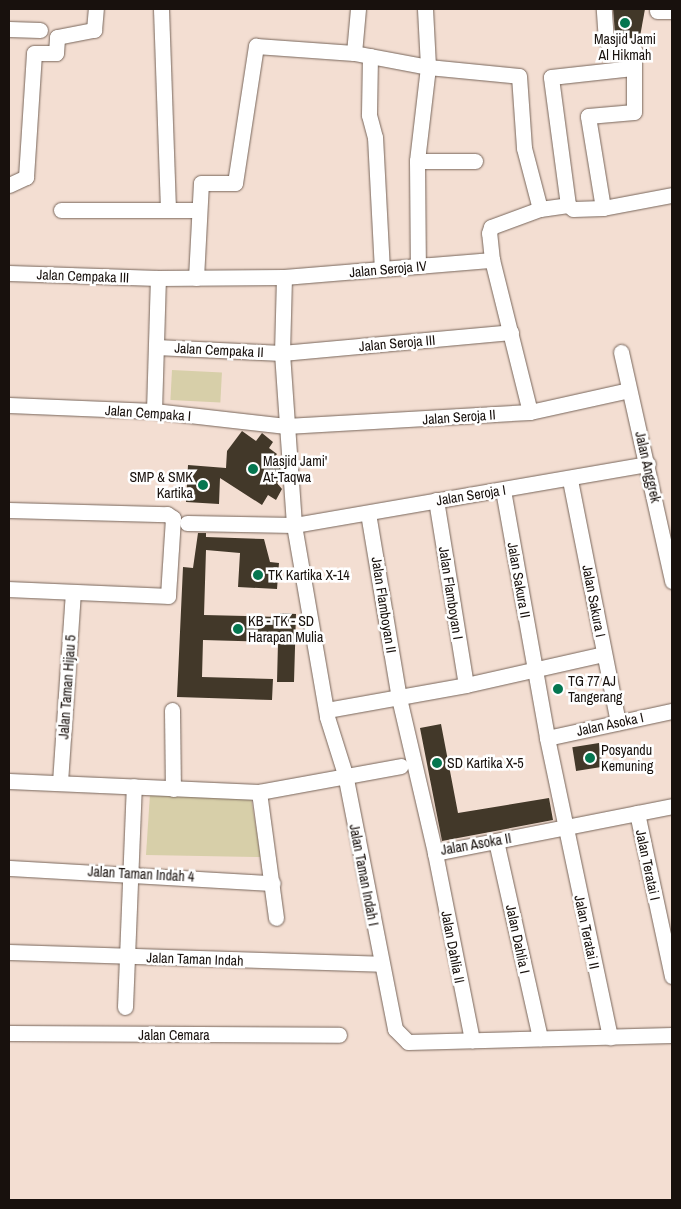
<!DOCTYPE html>
<html>
<head>
<meta charset="utf-8">
<style>
  body { margin:0 }
  #map { position:relative; width:681px; height:1209px; overflow:hidden; background:#f3ded2; font-family:"Archivo Narrow",sans-serif }
  div>[style] { position:absolute }
  [style*='--x'] { left:calc(var(--x)*1px); top:calc(var(--y)*1px); width:calc(var(--w)*1px); rotate:calc(var(--a)*1deg) }
  .green>* { inset:0; background:#d7cfa9; transform-origin:0 0 }
  .building>* { inset:0; background:#423829; transform-origin:0 0 }
  .roads { filter:drop-shadow(0 0 1px #78665b) drop-shadow(0 0 1px #78665b) }
  .minor>* { height:15px; margin:-7.5px; padding:0 7.5px; transform-origin:7.5px; border-radius:7.5px; background:#fff }
  .dots>* { width:14px; height:14px; translate:-50% -50%; box-sizing:border-box; border:2px solid #fff; border-radius:50% }
  span { translate:-50% -50%; white-space:nowrap; text-align:center; line-height:1.15; -webkit-text-stroke:5px #fff; paint-order:stroke }
  .poi-label { font-size:14px; color:#18110d }
  .left { translate:0 -50%; text-align:left }
  .right { translate:-100% -50%; text-align:right }
  .street-label { font-size:14px; color:#18110d }
  .frame { position:absolute; inset:0; border:10px solid #18110d; pointer-events:none }
</style>
</head>
<body>
<div id="map">
  <div class="green">
    <div style="left:172px;top:370px;width:50px;height:30px;rotate:3deg"></div>
    <div style="clip-path:polygon(150px 794px,251px 798px,261px 857px,146px 855px)"></div>
  </div>
  <div class="building">
    <div style="clip-path:polygon(613px 9px,645px 9px,639px 42px,615px 34px)"></div>
    <div style="clip-path:polygon(242px 431px,256px 441px,262px 433px,273px 442px,269px 448px,277px 454px,273px 459px,280px 464px,281px 475px,277px 483px,282px 489px,276px 500px,268px 495px,262px 505px,220px 478px,219px 504px,186px 502px,188px 465px,226px 468px,227px 451px)"></div>
    <div style="clip-path:polygon(198px 533px,206px 533px,206px 537px,264px 539px,270px 562px,279px 563px,277px 589px,238px 587px,240px 553px,206px 550px,204px 615px,280px 617px,280px 613px,296px 614px,294px 682px,277px 682px,278px 642px,203px 640px,202px 677px,273px 679px,272px 700px,177px 697px,183px 567px,193px 568px)"></div>
    <div style="clip-path:polygon(441px 724px,458px 813px,549px 798px,553px 820px,442px 841px,420px 728px)"></div>
    <div style="left:599px;top:743px;width:24px;height:27px;rotate:81deg"></div>
  </div>
  <div class="roads">
    <div class="minor">
      <div style="--x:161;--y:9;--w:199;--a:88"></div>
      <div style="--x:425;--y:9;--w:58;--a:87"></div>
      <div style="--x:428;--y:67;--w:91;--a:5.6"></div>
      <div style="--x:519;--y:76;--w:72;--a:86"></div>
      <div style="--x:524;--y:148;--w:63;--a:75.3"></div>
      <div style="--x:540;--y:209;--w:28;--a:-8"></div>
      <div style="--x:568;--y:205;--w:129;--a:-97.6"></div>
      <div style="--x:551;--y:77;--w:82;--a:-6.3"></div>
      <div style="--x:657;--y:11;--w:15;--a:0"></div>
      <div style="--x:9;--y:29;--w:31;--a:2"></div>
      <div style="--x:354;--y:53;--w:44;--a:-84.8"></div>
      <div style="--x:370;--y:56;--w:59;--a:91"></div>
      <div style="--x:369;--y:115;--w:23;--a:75"></div>
      <div style="--x:375;--y:137;--w:132;--a:87"></div>
      <div style="--x:417;--y:161;--w:58;--a:0"></div>
      <div style="--x:9;--y:185;--w:19;--a:-25"></div>
      <div style="--x:26;--y:177;--w:124;--a:-86.3"></div>
      <div style="--x:34;--y:53;--w:22;--a:0"></div>
      <div style="--x:56;--y:53;--w:16;--a:-86"></div>
      <div style="--x:57;--y:37;--w:38;--a:-11"></div>
      <div style="--x:94;--y:30;--w:21;--a:-85"></div>
      <div style="--x:568;--y:205;--w:6;--a:39"></div>
      <div style="--x:573;--y:209;--w:30;--a:-2"></div>
      <div style="--x:603;--y:208;--w:70;--a:-10.7"></div>
      <div style="--x:603;--y:208;--w:93;--a:-99.3"></div>
      <div style="--x:588;--y:116;--w:46;--a:-5"></div>
      <div style="--x:634;--y:112;--w:62;--a:-90"></div>
      <div style="--x:634;--y:50;--w:29;--a:-162"></div>
      <div style="--x:606;--y:41;--w:32;--a:-94"></div>
      <div style="--x:61;--y:210;--w:137;--a:0"></div>
      <div style="--x:9;--y:273;--w:149;--a:1.9"></div>
      <div style="--x:158;--y:278;--w:126;--a:-0.5"></div>
      <div style="--x:284;--y:277;--w:209;--a:-4.7"></div>
      <div style="--x:284;--y:277;--w:76;--a:91.5"></div>
      <div style="--x:282;--y:353;--w:172;--a:86"></div>
      <div style="--x:294;--y:525;--w:195;--a:80.2"></div>
      <div style="--x:327;--y:717;--w:60;--a:72.5"></div>
      <div style="--x:345;--y:774;--w:260;--a:78.9"></div>
      <div style="--x:395;--y:1029;--w:18;--a:45"></div>
      <div style="--x:408;--y:1042;--w:264;--a:-1.5"></div>
      <div style="--x:196;--y:278;--w:95;--a:-87"></div>
      <div style="--x:201;--y:183;--w:34;--a:0"></div>
      <div style="--x:235;--y:183;--w:139;--a:-81.3"></div>
      <div style="--x:256;--y:46;--w:98;--a:4.1"></div>
      <div style="--x:354;--y:53;--w:75;--a:10.7"></div>
      <div style="--x:428;--y:67;--w:95;--a:96.7"></div>
      <div style="--x:417;--y:161;--w:105;--a:89.5"></div>
      <div style="--x:156;--y:347;--w:126;--a:2.7"></div>
      <div style="--x:282;--y:353;--w:230;--a:-5.2"></div>
      <div style="--x:621;--y:352;--w:235;--a:77.4"></div>
      <div style="--x:9;--y:405;--w:145;--a:2.4"></div>
      <div style="--x:154;--y:411;--w:133;--a:6.5"></div>
      <div style="--x:286;--y:426;--w:244;--a:-3.3"></div>
      <div style="--x:530;--y:412;--w:101;--a:-12.5"></div>
      <div style="--x:154;--y:411;--w:133;--a:-88.3"></div>
      <div style="--x:530;--y:412;--w:157;--a:-104"></div>
      <div style="--x:492;--y:260;--w:27;--a:-96"></div>
      <div style="--x:489;--y:233;--w:6;--a:-72"></div>
      <div style="--x:491;--y:227;--w:52;--a:-20.2"></div>
      <div style="--x:570;--y:480;--w:247;--a:78.8"></div>
      <div style="--x:503;--y:490;--w:252;--a:79.9"></div>
      <div style="--x:547;--y:738;--w:306;--a:78.1"></div>
      <div style="--x:436;--y:500;--w:187;--a:80.8"></div>
      <div style="--x:9;--y:510;--w:158;--a:1.5"></div>
      <div style="--x:167;--y:514;--w:7;--a:34"></div>
      <div style="--x:173;--y:518;--w:78;--a:93.7"></div>
      <div style="--x:168;--y:596;--w:159;--a:-177.5"></div>
      <div style="--x:368;--y:513;--w:188;--a:80.5"></div>
      <div style="--x:399;--y:698;--w:159;--a:76.9"></div>
      <div style="--x:435;--y:853;--w:242;--a:-11.2"></div>
      <div style="--x:187;--y:523;--w:107;--a:1.1"></div>
      <div style="--x:294;--y:525;--w:359;--a:-9.8"></div>
      <div style="--x:172;--y:710;--w:79;--a:89.3"></div>
      <div style="--x:327;--y:710;--w:141;--a:-10.2"></div>
      <div style="--x:466;--y:685;--w:141;--a:-12.7"></div>
      <div style="--x:547;--y:738;--w:128;--a:-12.2"></div>
      <div style="--x:9;--y:781;--w:250;--a:2.5"></div>
      <div style="--x:259;--y:792;--w:144;--a:-10.4"></div>
      <div style="--x:60;--y:782;--w:189;--a:-86.1"></div>
      <div style="--x:259;--y:792;--w:127;--a:82.3"></div>
      <div style="--x:637;--y:813;--w:167;--a:77.9"></div>
      <div style="--x:496;--y:841;--w:202;--a:77.4"></div>
      <div style="--x:435;--y:853;--w:191;--a:78.8"></div>
      <div style="--x:9;--y:868;--w:264;--a:3.3"></div>
      <div style="--x:9;--y:952;--w:372;--a:1.8"></div>
      <div style="--x:125;--y:1007;--w:221;--a:-87.7"></div>
      <div style="--x:9;--y:1033;--w:330;--a:0.3"></div>
    </div>
  </div>
  <div class="dots">
    <div style="left:625px;top:23px;background:#057650"></div>
    <div style="left:253px;top:469px;background:#057650"></div>
    <div style="left:203px;top:485px;background:#057650"></div>
    <div style="left:258px;top:575px;background:#057650"></div>
    <div style="left:238px;top:629px;background:#057650"></div>
    <div style="left:558px;top:689px;background:#057650"></div>
    <div style="left:590px;top:758px;background:#057650"></div>
    <div style="left:437px;top:763px;background:#057650"></div>
  </div>
  <div class="poi-label">
    <span style="left:625px;top:47px">Masjid Jami<br>Al Hikmah</span>
    <span class="left" style="left:263px;top:469px">Masjid Jami'<br>At-Taqwa</span>
    <span class="right" style="left:193px;top:485px">SMP &amp; SMK<br>Kartika</span>
    <span class="left" style="left:268px;top:575px">TK Kartika X-14</span>
    <span class="left" style="left:248px;top:629px">KB - TK - SD<br>Harapan Mulia</span>
    <span class="left" style="left:568px;top:689px">TG 77 AJ<br>Tangerang</span>
    <span class="left" style="left:601px;top:758px">Posyandu<br>Kemuning</span>
    <span class="left" style="left:447px;top:763px">SD Kartika X-5</span>
  </div>
  <div class="street-label">
    <span style="left:388px;top:269px;rotate:-5deg">Jalan Seroja IV</span>
    <span style="left:83px;top:276px;rotate:2deg">Jalan Cempaka III</span>
    <span style="left:397px;top:343px;rotate:-5deg">Jalan Seroja III</span>
    <span style="left:219px;top:350px;rotate:3deg">Jalan Cempaka II</span>
    <span style="left:148px;top:413px;rotate:4deg">Jalan Cempaka I</span>
    <span style="left:459px;top:417px;rotate:-4deg">Jalan Seroja II</span>
    <span style="left:648px;top:467px;rotate:77deg">Jalan Anggrek</span>
    <span style="left:471px;top:495px;rotate:-9deg">Jalan Seroja I</span>
    <span style="left:519px;top:580px;rotate:80deg">Jalan Sakura II</span>
    <span style="left:451px;top:593px;rotate:81deg">Jalan Flamboyan I</span>
    <span style="left:594px;top:601px;rotate:79deg">Jalan Sakura I</span>
    <span style="left:384px;top:605px;rotate:81deg">Jalan Flamboyan II</span>
    <span style="left:67px;top:687px;rotate:-86deg">Jalan Taman Hijau 5</span>
    <span style="left:610px;top:724px;rotate:-12deg">Jalan Asoka I</span>
    <span style="left:476px;top:844px;rotate:-10deg">Jalan Asoka II</span>
    <span style="left:648px;top:865px;rotate:78deg">Jalan Teratai I</span>
    <span style="left:141px;top:874px;rotate:3deg">Jalan Taman Indah 4</span>
    <span style="left:364px;top:875px;rotate:79deg">Jalan Taman Indah I</span>
    <span style="left:587px;top:932px;rotate:78deg">Jalan Teratai II</span>
    <span style="left:518px;top:939px;rotate:78deg">Jalan Dahlia I</span>
    <span style="left:453px;top:947px;rotate:79deg">Jalan Dahlia II</span>
    <span style="left:195px;top:959px;rotate:2deg">Jalan Taman Indah</span>
    <span style="left:174px;top:1035px">Jalan Cemara</span>
  </div>
  <div class="frame"></div>
</div>
</body>
</html>
